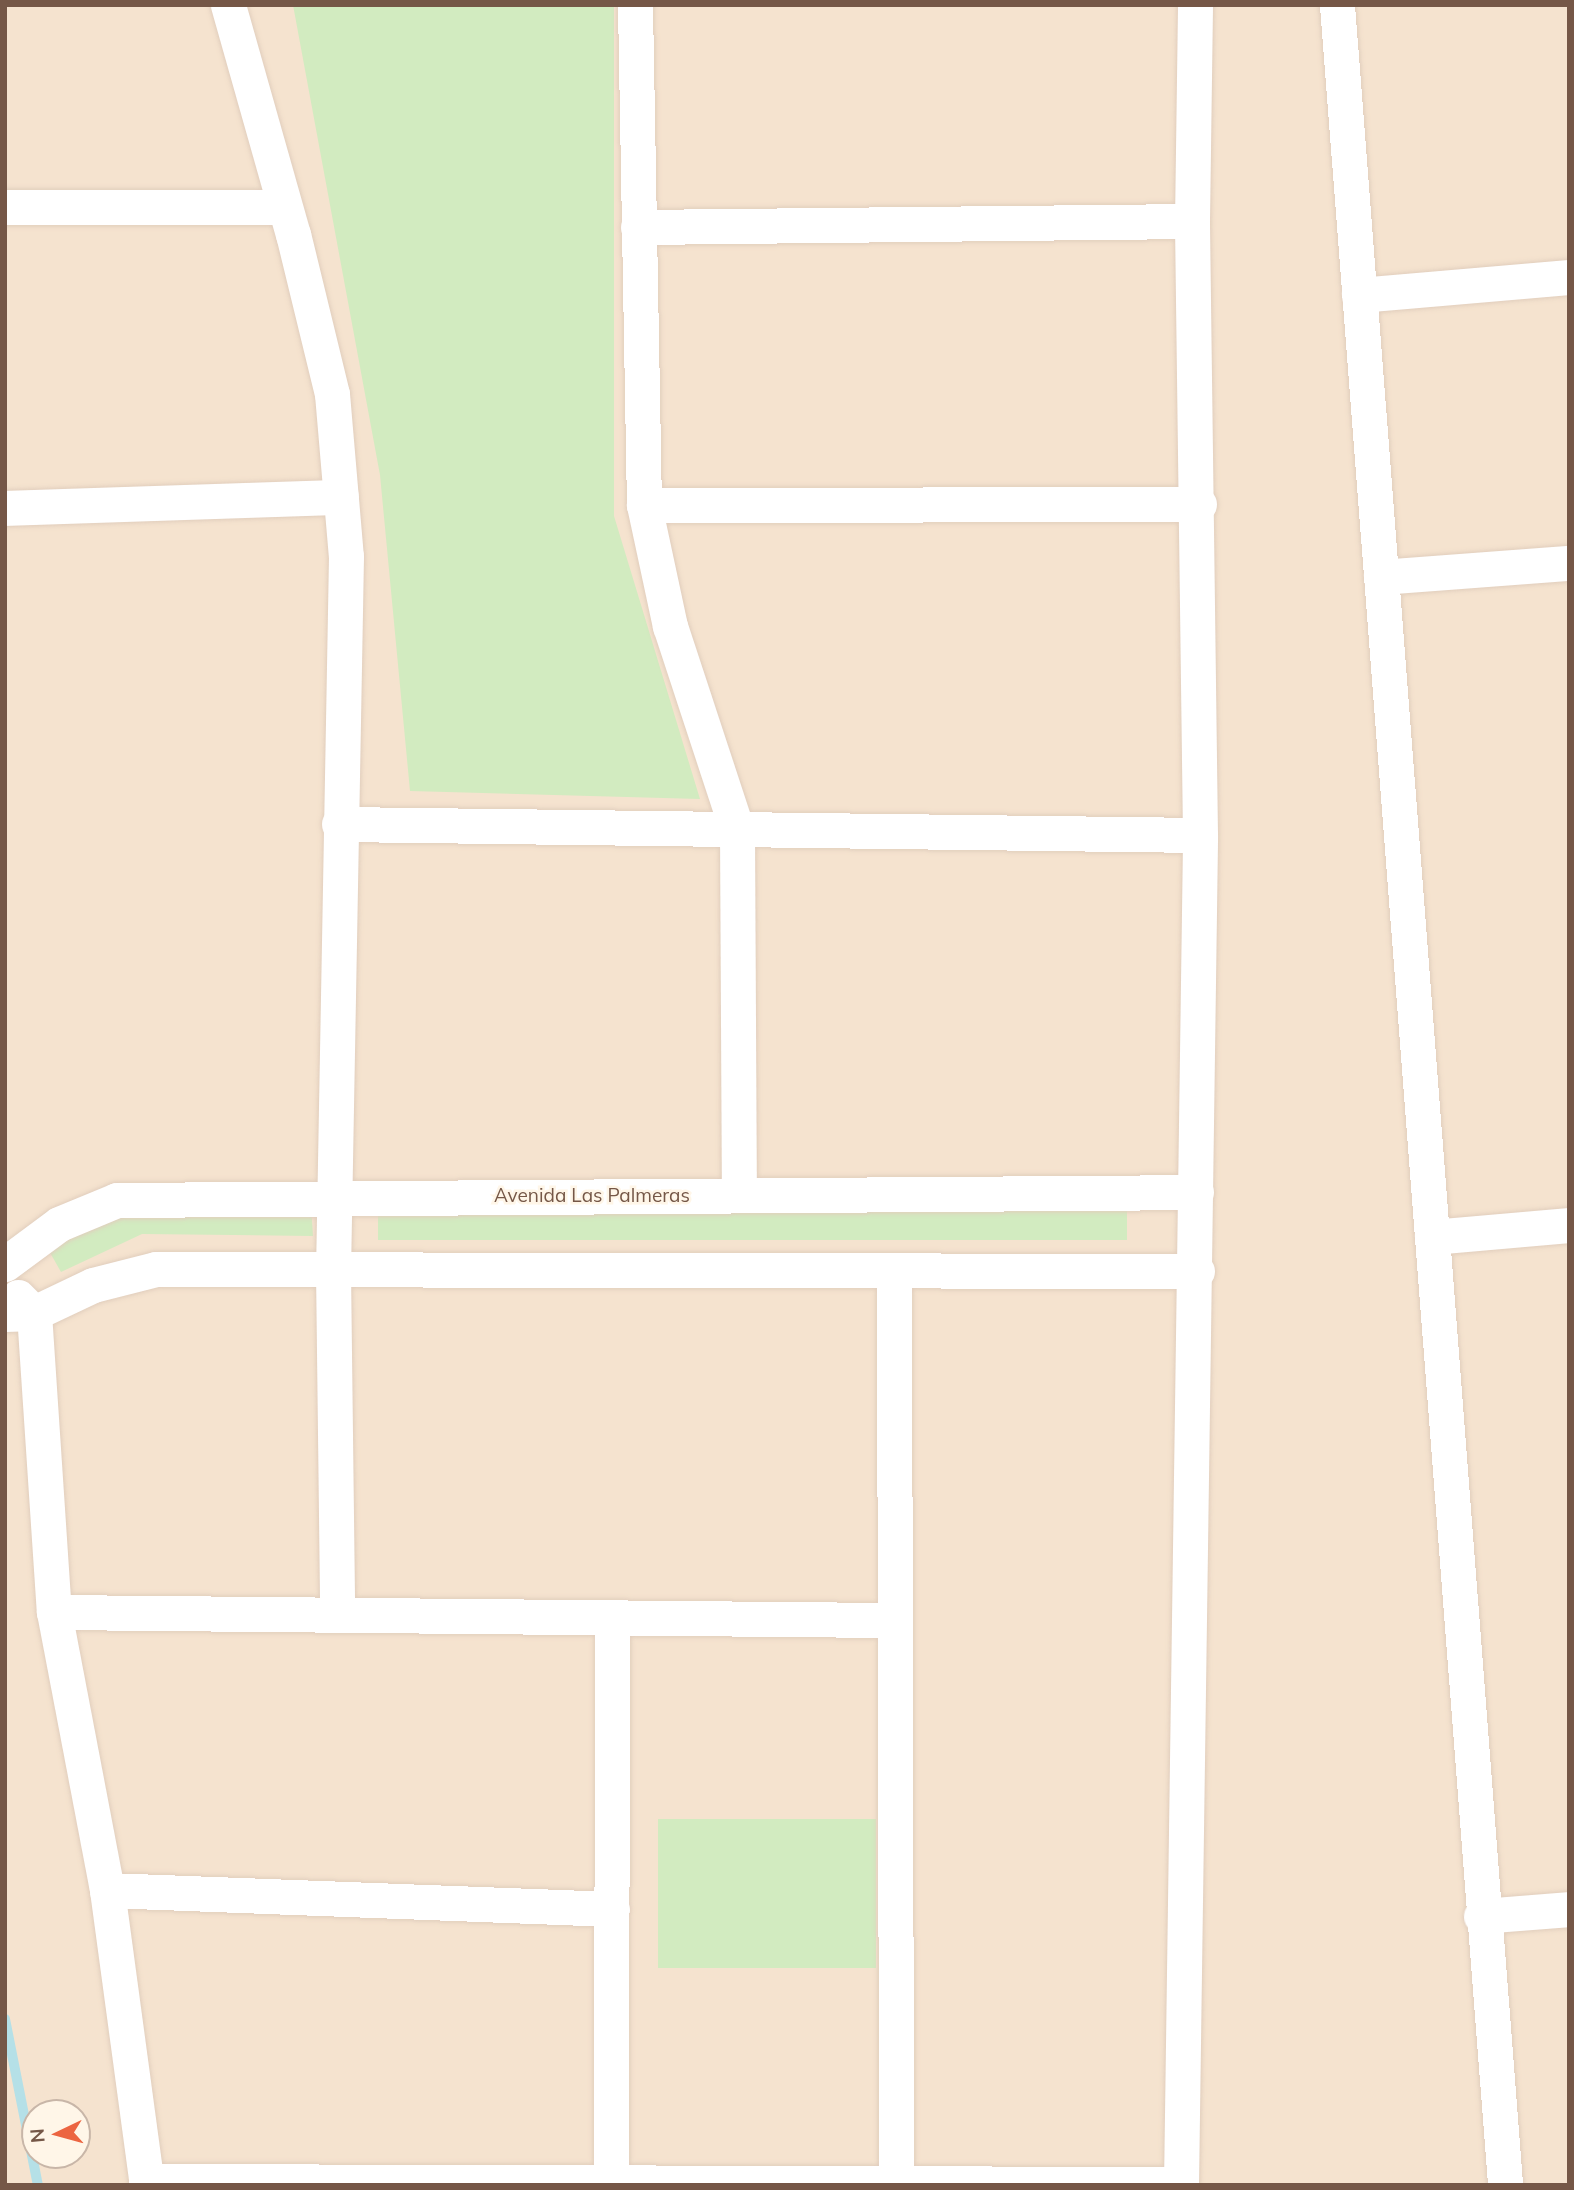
<!DOCTYPE html>
<html>
<head>
<meta charset="utf-8">
<style>
  body { margin:0 }
  #map { position:relative; width:1574px; height:2190px; overflow:hidden; background:#fdf2e1; font-family:Mulish,sans-serif }
  div>[style] { position:absolute }
  [style*='--x'] { left:calc(var(--x)*1px); top:calc(var(--y)*1px); width:calc(var(--w)*1px); rotate:calc(var(--a)*1deg) }
  .residential>* { inset:0; background:#f5e3cf }
  .green>* { inset:0; background:#d2ebc0; transform-origin:0 0 }
  .stream>* { height:10px; margin:-5px; padding:0 5px; transform-origin:5px; border-radius:5px; background:#b5e0e7 }
  .roads { filter:drop-shadow(0 0 2px #e1cebd) drop-shadow(0 0 2px #e1cebd) }
  .minor>* { height:35px; margin:-17.5px; padding:0 17.5px; transform-origin:17.5px; border-radius:17.5px; background:#fff }
  span { translate:-50% -50%; white-space:nowrap; text-align:center; line-height:1.15; -webkit-text-stroke:5px #fff6e8; paint-order:stroke }
  .street-label { font-size:19px; color:#755747 }
  .frame { position:absolute; inset:0; border:7px solid #755747; pointer-events:none }
  .north { position:absolute; left:21px; top:2099px; width:70px; height:70px; box-sizing:border-box; background:#fff6e8; border:2px solid #c8b6a8; border-radius:50%; rotate:265deg; font-size:19px; font-weight:700; line-height:28px; text-align:center; color:#755747 }
  .north::after { content:''; display:block; margin:auto; width:24px; height:32px; background:#ec6541; clip-path:polygon(50% 0,100% 100%,50% 72%,0 100%) }
</style>
</head>
<body>
<div id="map">
  <div class="residential">
    <div style="clip-path:polygon(evenodd,5px 5px,1569px 5px,1569px 2185px,5px 2185px,5px 5px,35px 2113px,77px 2113px,77px 2155px,35px 2155px,35px 2113px)"></div>
  </div>
  <div class="green">
    <div style="clip-path:polygon(293px 5px,614px 5px,614px 516px,700px 799px,410px 791px,380px 475px)"></div>
    <div style="left:1127px;top:1200px;width:40px;height:749px;rotate:90deg"></div>
    <div style="clip-path:polygon(311px 1204px,313px 1236px,142px 1234px,61px 1272px,44px 1242px,122px 1208px)"></div>
    <div style="left:658px;top:1819px;width:218px;height:149px"></div>
  </div>
  <div class="stream">
    <div style="--x:5;--y:2019;--w:169;--a:78.8"></div>
  </div>
  <div class="roads">
    <div class="minor">
      <div style="--x:228;--y:5;--w:238;--a:74.2"></div>
      <div style="--x:293;--y:234;--w:165;--a:76.3"></div>
      <div style="--x:332;--y:394;--w:163;--a:85.1"></div>
      <div style="--x:346;--y:556;--w:714;--a:91.04"></div>
      <div style="--x:333;--y:1270;--w:344;--a:89.3"></div>
      <div style="--x:635;--y:5;--w:500;--a:88.97"></div>
      <div style="--x:644;--y:505;--w:124;--a:77.9"></div>
      <div style="--x:670;--y:626;--w:215;--a:71.8"></div>
      <div style="--x:737;--y:830;--w:365;--a:89.7"></div>
      <div style="--x:1337;--y:5;--w:2186;--a:85.59"></div>
      <div style="--x:5;--y:207;--w:279;--a:0"></div>
      <div style="--x:638;--y:227;--w:554;--a:-0.62"></div>
      <div style="--x:1359;--y:295;--w:211;--a:-4.9"></div>
      <div style="--x:644;--y:505;--w:555;--a:-0.1"></div>
      <div style="--x:5;--y:508;--w:336;--a:-1.9"></div>
      <div style="--x:1381;--y:577;--w:189;--a:-4.3"></div>
      <div style="--x:339;--y:824;--w:861;--a:0.73"></div>
      <div style="--x:1432;--y:1237;--w:138;--a:-5"></div>
      <div style="--x:5;--y:1264;--w:67;--a:-36.5"></div>
      <div style="--x:59;--y:1224;--w:63;--a:-22.5"></div>
      <div style="--x:117;--y:1200;--w:1079;--a:-0.42"></div>
      <div style="--x:894;--y:1271;--w:914;--a:89.87"></div>
      <div style="--x:18;--y:1297;--w:23;--a:45"></div>
      <div style="--x:34;--y:1313;--w:300;--a:86.2"></div>
      <div style="--x:54;--y:1612;--w:283;--a:79.2"></div>
      <div style="--x:107;--y:1890;--w:298;--a:82.3"></div>
      <div style="--x:5;--y:1314;--w:29;--a:-2"></div>
      <div style="--x:34;--y:1313;--w:65;--a:-25.4"></div>
      <div style="--x:93;--y:1285;--w:65;--a:-14.3"></div>
      <div style="--x:156;--y:1269;--w:1041;--a:0.11"></div>
      <div style="--x:54;--y:1612;--w:841;--a:0.55"></div>
      <div style="--x:107;--y:1890;--w:505;--a:2.15"></div>
      <div style="--x:1481;--y:1916;--w:88;--a:-4.5"></div>
      <div style="--x:146;--y:2181;--w:1035;--a:0.17"></div>
      <div style="--x:611;--y:2182;--w:565;--a:-89.9"></div>
      <div style="--x:1181;--y:2185;--w:1350;--a:-89.19"></div>
      <div style="--x:1200;--y:835;--w:614;--a:-90.75"></div>
      <div style="--x:1192;--y:221;--w:216;--a:-89.2"></div>
    </div>
  </div>
  <div class="street-label">
    <span style="left:592px;top:1196px">Avenida Las Palmeras</span>
  </div>
  <div class="frame"></div>
  <div class="north">N</div>
</div>
</body>
</html>
